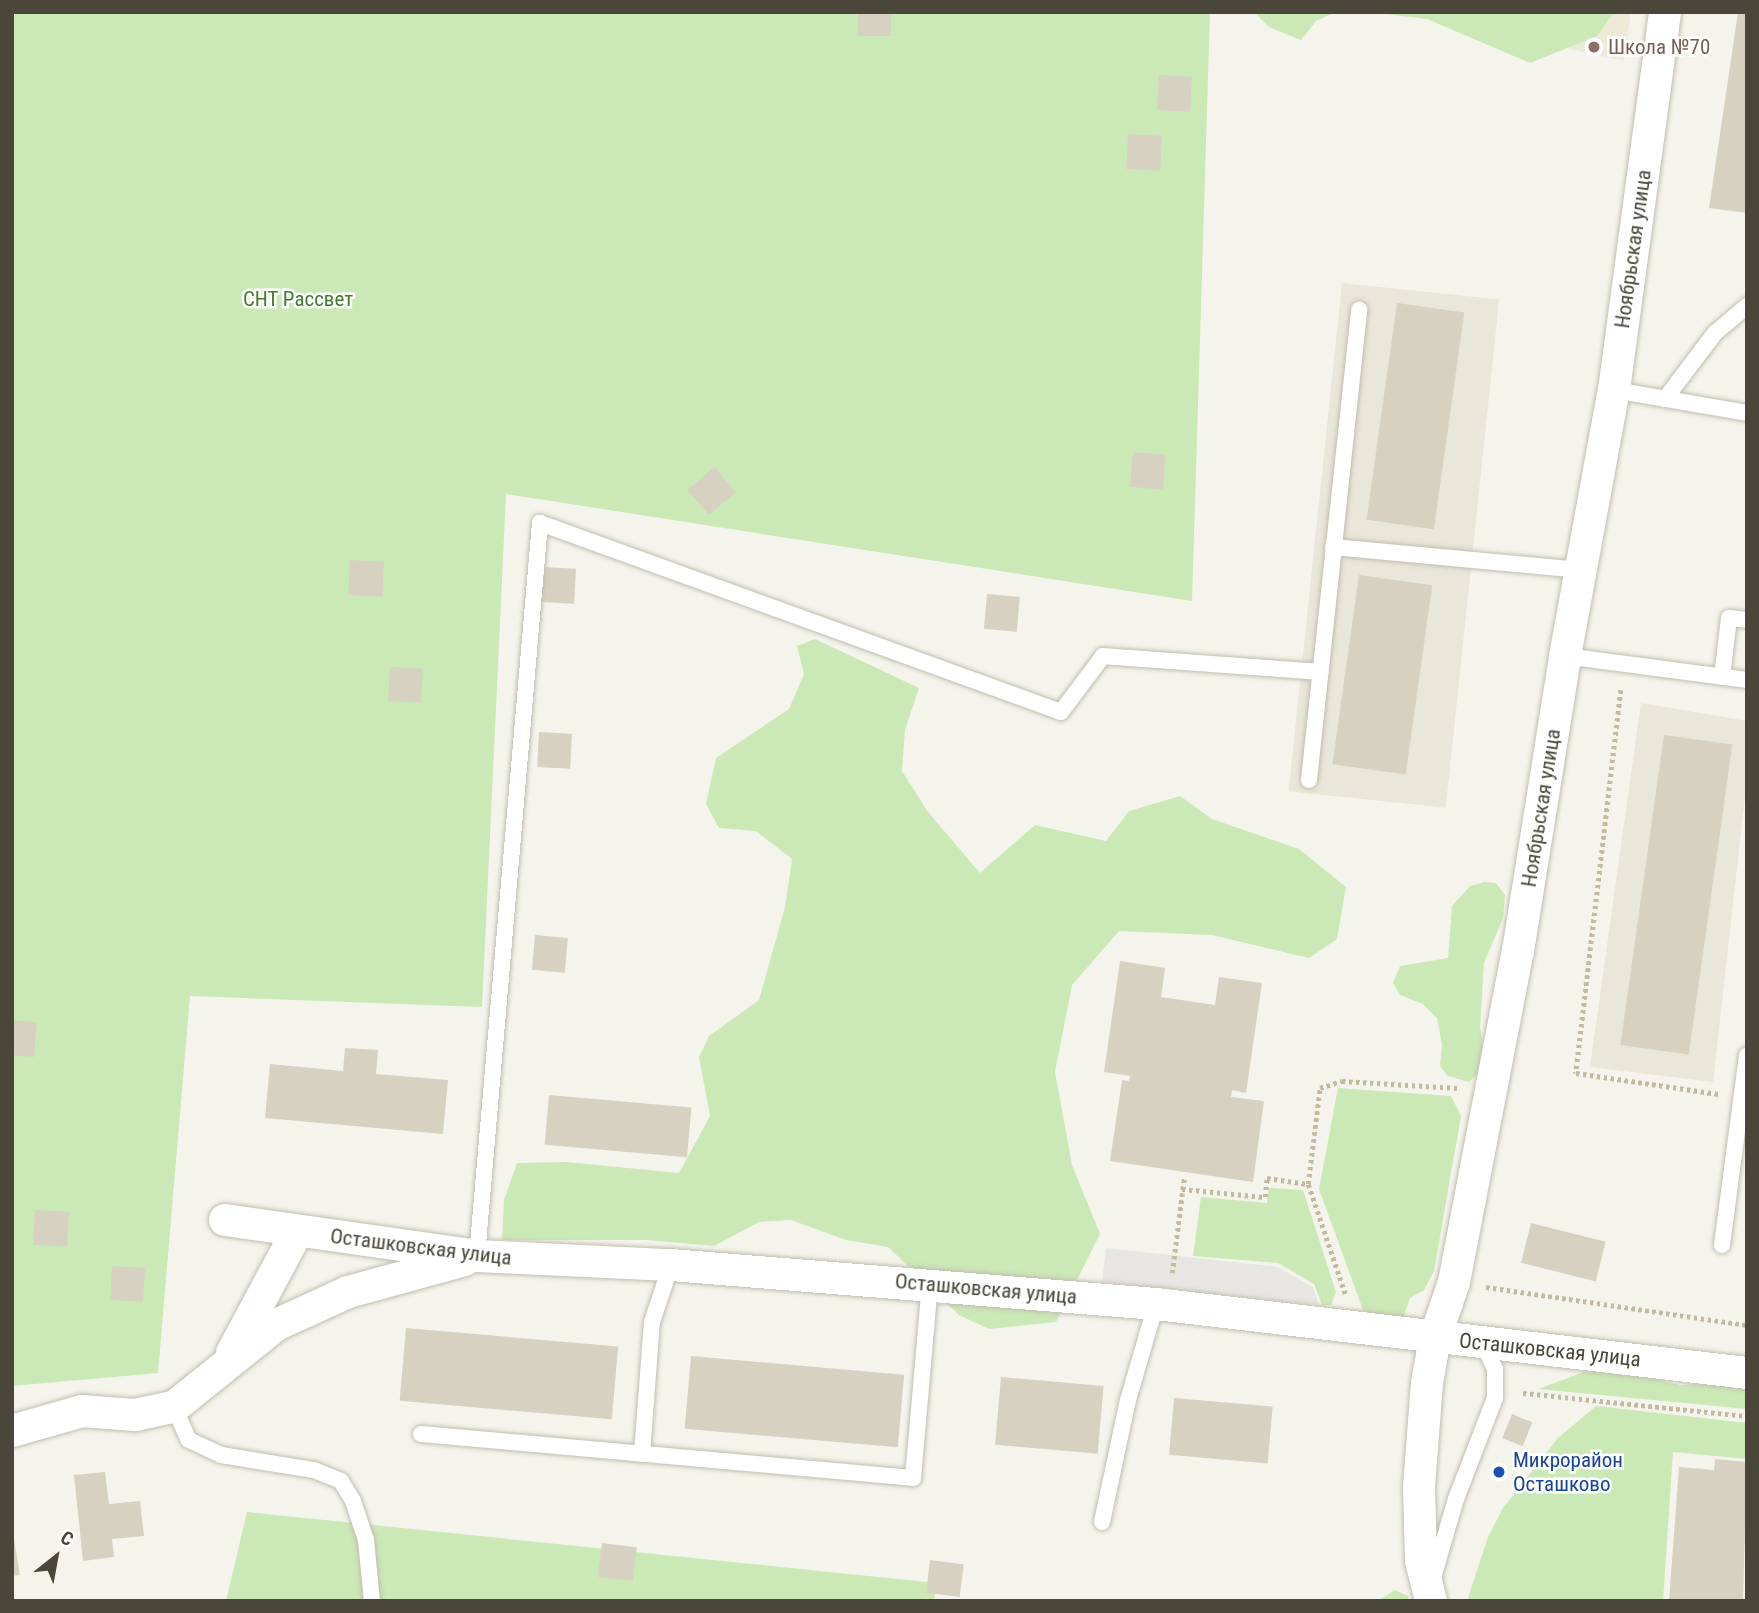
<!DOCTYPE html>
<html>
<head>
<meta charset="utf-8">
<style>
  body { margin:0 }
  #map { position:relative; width:1759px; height:1613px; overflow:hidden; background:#f5f4ec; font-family:"Roboto Condensed",sans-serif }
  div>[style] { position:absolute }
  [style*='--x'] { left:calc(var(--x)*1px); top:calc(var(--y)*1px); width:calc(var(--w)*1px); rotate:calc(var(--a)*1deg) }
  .residential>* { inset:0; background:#e9e6da; transform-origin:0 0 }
  .education>* { inset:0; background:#eeead7 }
  .green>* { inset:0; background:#cbe8b7 }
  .parking>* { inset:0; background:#e8e6e3 }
  .building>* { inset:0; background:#d7d1c2; transform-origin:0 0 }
  .path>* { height:4.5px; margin-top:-2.25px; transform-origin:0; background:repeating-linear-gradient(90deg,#c2bba0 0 3.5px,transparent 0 7px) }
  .roads { filter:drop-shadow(0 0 2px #c1bdaf) drop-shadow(0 0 2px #c1bdaf) }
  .service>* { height:16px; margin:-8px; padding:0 8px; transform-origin:8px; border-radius:8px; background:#fff }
  .minor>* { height:32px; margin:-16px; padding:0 16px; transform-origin:16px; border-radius:16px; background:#fff }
  .dots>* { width:19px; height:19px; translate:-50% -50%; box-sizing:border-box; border:4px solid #fff; border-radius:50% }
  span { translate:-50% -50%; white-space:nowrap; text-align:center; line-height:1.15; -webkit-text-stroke:5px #fff; paint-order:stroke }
  .education-label { font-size:21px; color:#785e54 }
  .left { translate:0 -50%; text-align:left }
  .street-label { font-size:21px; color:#4a463a }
  .park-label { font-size:21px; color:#407b2e }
  .transit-label { font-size:21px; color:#164399 }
  .frame { position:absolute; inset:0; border:14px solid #4a463a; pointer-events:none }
  .north { position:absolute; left:21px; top:1522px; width:70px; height:70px; -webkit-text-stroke:5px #fff; paint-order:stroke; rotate:31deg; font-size:19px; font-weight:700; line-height:28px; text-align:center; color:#4a463a }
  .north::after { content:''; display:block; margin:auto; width:24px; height:32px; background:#4a463a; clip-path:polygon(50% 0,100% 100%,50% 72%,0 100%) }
</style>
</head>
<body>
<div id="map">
  <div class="residential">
    <div style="left:1342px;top:283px;width:158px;height:511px;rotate:6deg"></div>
    <div style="clip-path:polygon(1641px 703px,1747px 721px,1747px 779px,1713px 1082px,1590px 1067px)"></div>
  </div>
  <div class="education">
    <div style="clip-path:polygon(1467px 12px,1631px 12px,1624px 61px,1498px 33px)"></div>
  </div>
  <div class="green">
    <div style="clip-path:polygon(12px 12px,1210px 12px,1192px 601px,506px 494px,482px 1007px,190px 996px,158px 1373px,12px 1386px)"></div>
    <div style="clip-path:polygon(1254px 12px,1336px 12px,1316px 21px,1301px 40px,1269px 27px)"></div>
    <div style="clip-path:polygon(1369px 12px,1614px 12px,1597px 36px,1530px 63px,1427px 19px)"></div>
    <div style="clip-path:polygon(815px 639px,919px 688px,905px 730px,902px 771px,928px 812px,980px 873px,1035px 825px,1106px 841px,1129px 811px,1180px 796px,1212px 819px,1299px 849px,1346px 887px,1337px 939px,1309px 958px,1212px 935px,1119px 931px,1072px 985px,1055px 1072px,1072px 1165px,1100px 1234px,1056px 1322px,989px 1329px,959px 1315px,888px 1247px,846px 1240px,791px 1220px,759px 1222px,714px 1246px,646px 1240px,502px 1240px,504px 1200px,517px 1163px,566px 1162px,679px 1173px,710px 1116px,699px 1057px,709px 1036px,759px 1000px,785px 907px,792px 859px,756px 831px,719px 828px,706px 804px,716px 758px,789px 709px,804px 674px,797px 646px)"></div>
    <div style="clip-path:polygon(1484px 882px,1496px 883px,1505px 895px,1503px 918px,1484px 963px,1480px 1027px,1484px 1050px,1479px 1072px,1469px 1082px,1448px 1076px,1440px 1066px,1442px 1045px,1437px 1018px,1423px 1004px,1400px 995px,1393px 983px,1400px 966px,1448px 958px,1452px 906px,1470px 886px)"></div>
    <div style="clip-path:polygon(1338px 1088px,1451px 1096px,1461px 1116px,1434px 1271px,1424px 1290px,1410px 1298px,1403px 1318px,1377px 1317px,1363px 1310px,1319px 1189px)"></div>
    <div style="clip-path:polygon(1269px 1188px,1303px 1190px,1336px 1292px,1331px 1305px,1322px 1305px,1314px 1284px,1278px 1263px,1193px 1256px,1201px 1197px,1267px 1203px)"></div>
    <div style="clip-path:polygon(1615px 1369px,1680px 1385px,1747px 1383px,1747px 1409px,1538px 1389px,1584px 1372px)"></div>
    <div style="clip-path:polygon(1596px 1406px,1747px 1423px,1747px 1459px,1673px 1452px,1663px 1601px,1467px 1601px,1488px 1537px,1503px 1508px,1558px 1438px)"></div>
    <div style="clip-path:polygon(247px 1512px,936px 1583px,934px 1601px,226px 1601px)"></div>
    <div style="clip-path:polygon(1395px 1590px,1408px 1596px,1409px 1601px,1378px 1601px)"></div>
  </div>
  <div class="parking">
    <div style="clip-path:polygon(1106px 1248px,1278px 1267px,1313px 1287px,1319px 1305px,1102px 1282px)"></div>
  </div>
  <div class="building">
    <div style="left:858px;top:12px;width:33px;height:24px"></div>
    <div style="clip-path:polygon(1738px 12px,1747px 12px,1747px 213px,1709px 208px)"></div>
    <div style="left:1159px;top:75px;width:33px;height:35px;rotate:3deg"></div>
    <div style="left:1128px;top:134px;width:34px;height:35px;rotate:3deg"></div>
    <div style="left:1397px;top:303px;width:68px;height:219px;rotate:8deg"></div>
    <div style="left:1133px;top:452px;width:33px;height:35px;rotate:5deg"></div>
    <div style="left:714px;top:467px;width:33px;height:35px;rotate:49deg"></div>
    <div style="left:350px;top:560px;width:34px;height:35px;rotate:3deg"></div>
    <div style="left:543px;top:567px;width:33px;height:35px;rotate:3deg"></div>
    <div style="left:1359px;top:575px;width:74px;height:191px;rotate:8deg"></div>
    <div style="left:987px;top:594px;width:33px;height:35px;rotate:5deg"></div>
    <div style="left:390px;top:667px;width:33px;height:34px;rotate:3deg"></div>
    <div style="left:539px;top:732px;width:33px;height:35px;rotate:3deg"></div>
    <div style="left:1664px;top:735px;width:69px;height:313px;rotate:8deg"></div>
    <div style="left:535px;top:935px;width:33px;height:35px;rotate:5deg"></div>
    <div style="clip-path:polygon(1120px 961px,1165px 968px,1161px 997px,1215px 1005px,1219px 977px,1262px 983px,1246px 1093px,1232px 1090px,1231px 1097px,1264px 1101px,1253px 1182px,1110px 1161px,1122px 1080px,1129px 1081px,1130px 1076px,1104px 1072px)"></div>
    <div style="left:12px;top:1020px;width:25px;height:35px;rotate:5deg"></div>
    <div style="clip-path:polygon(345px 1048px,378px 1050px,376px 1074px,448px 1080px,443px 1134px,265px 1118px,270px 1064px,343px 1071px)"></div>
    <div style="left:549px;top:1095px;width:143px;height:50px;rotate:5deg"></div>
    <div style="left:35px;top:1210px;width:34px;height:35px;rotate:3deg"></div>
    <div style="left:1531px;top:1223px;width:77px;height:41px;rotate:14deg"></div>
    <div style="left:112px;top:1266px;width:33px;height:34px;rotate:3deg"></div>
    <div style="left:406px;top:1328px;width:213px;height:73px;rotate:5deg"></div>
    <div style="left:691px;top:1356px;width:214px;height:73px;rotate:5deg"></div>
    <div style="left:1001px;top:1377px;width:103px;height:68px;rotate:5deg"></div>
    <div style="left:1174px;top:1398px;width:99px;height:57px;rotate:5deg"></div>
    <div style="left:1512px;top:1414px;width:22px;height:26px;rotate:22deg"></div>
    <div style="clip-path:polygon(1715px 1459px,1747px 1462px,1743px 1601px,1669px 1601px,1679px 1467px,1714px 1470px)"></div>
    <div style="clip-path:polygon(105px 1472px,109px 1504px,140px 1501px,144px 1536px,112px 1539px,114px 1557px,83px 1561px,74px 1475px)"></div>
    <div style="clip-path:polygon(12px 1527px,20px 1575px,12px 1576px)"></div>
    <div style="left:602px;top:1543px;width:35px;height:34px;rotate:7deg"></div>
    <div style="left:930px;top:1560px;width:34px;height:33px;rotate:7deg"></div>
  </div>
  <div class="path">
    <div style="--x:1621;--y:690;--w:386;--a:96.7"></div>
    <div style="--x:1576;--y:1073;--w:144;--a:8.4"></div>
    <div style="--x:1182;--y:1189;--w:83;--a:5.5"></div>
    <div style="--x:1265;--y:1197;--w:19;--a:-84"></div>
    <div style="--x:1267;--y:1178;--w:41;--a:8.3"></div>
    <div style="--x:1172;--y:1273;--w:95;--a:-82.7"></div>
    <div style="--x:1486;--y:1287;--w:264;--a:8.3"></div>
    <div style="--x:1345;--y:1294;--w:116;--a:-108.6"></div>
    <div style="--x:1308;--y:1184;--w:97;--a:-82.9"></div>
    <div style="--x:1320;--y:1088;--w:23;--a:-18"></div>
    <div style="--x:1342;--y:1081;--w:116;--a:3.5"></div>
    <div style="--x:1523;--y:1393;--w:225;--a:5.9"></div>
  </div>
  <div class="roads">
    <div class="service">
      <div style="--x:1614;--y:390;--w:135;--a:9.8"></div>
      <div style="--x:1665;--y:399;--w:83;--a:-52.9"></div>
      <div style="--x:1715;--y:333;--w:42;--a:-40.2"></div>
      <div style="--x:1333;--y:547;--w:249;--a:5.3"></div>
      <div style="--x:1565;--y:656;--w:184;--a:7.5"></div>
      <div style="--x:1722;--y:677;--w:59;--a:-83.2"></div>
      <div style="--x:1729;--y:618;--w:18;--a:6"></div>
      <div style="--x:1309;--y:780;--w:473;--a:-83.9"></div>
      <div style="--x:1722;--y:1245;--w:191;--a:-82.5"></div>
      <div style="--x:477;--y:1256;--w:736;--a:-85.09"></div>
      <div style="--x:540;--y:523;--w:554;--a:19.94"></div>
      <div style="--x:1061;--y:712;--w:70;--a:-53.1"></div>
      <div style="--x:1103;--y:656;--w:218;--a:4.2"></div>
      <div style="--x:174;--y:1407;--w:36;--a:66"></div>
      <div style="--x:189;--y:1440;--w:35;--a:25"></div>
      <div style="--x:221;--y:1455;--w:94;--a:9.2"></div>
      <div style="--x:314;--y:1470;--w:29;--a:22"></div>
      <div style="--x:341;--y:1481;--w:23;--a:59"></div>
      <div style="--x:353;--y:1501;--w:41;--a:71.6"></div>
      <div style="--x:366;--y:1540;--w:61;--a:84.4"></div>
      <div style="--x:421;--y:1434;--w:494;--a:5.1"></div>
      <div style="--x:913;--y:1478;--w:195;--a:-85"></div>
      <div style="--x:642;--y:1454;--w:132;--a:-85.7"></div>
      <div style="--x:652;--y:1322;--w:60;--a:-71.6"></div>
      <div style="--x:1102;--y:1522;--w:125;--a:-78"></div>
      <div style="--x:1128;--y:1400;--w:100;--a:-73.7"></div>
      <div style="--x:1432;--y:1581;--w:85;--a:-73.7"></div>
      <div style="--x:1456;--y:1499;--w:108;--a:-68.9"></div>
      <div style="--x:1495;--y:1398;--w:29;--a:-90"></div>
      <div style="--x:1495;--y:1369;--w:31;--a:-115"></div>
    </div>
    <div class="minor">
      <div style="--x:225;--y:1220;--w:255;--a:8.1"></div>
      <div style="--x:477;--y:1256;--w:194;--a:2.7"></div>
      <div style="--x:671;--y:1265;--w:487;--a:4.6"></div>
      <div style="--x:1156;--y:1304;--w:595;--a:6.66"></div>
      <div style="--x:232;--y:1353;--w:137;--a:-61.8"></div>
      <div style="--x:12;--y:1431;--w:73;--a:-15.9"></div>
      <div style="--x:82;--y:1411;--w:53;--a:4.3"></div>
      <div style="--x:135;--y:1415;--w:40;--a:-12"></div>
      <div style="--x:174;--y:1407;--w:131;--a:-38.8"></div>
      <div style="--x:276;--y:1325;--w:79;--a:-24.6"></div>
      <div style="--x:348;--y:1292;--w:121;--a:-15.3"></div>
      <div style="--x:1431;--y:1601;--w:41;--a:-104"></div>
      <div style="--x:1421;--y:1561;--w:74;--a:-91.5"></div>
      <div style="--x:1419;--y:1487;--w:104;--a:-85.6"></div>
      <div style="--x:1427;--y:1383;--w:46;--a:-79.9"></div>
      <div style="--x:1435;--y:1338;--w:59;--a:-71.3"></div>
      <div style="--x:1454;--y:1282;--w:337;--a:-79.1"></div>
      <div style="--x:1518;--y:951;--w:299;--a:-80.9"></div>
      <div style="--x:1565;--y:656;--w:270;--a:-79.6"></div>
      <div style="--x:1614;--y:390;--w:381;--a:-82.3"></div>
    </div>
  </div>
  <div class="dots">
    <div style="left:1594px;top:47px;background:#8d6e63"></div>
    <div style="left:1499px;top:1472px;background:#1a4fb4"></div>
  </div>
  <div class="education-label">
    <span class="left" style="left:1608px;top:47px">Школа №70</span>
  </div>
  <div class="street-label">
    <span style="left:1633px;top:249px;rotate:-82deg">Ноябрьская улица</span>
    <span style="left:1541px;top:808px;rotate:-81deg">Ноябрьская улица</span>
    <span style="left:421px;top:1247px;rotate:7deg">Осташковская улица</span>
    <span style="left:986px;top:1289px;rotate:5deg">Осташковская улица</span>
    <span style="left:1550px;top:1350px;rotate:6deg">Осташковская улица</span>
  </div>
  <div class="park-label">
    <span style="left:298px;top:299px">СНТ Рассвет</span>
  </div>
  <div class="transit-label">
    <span class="left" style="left:1513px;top:1472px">Микрорайон<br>Осташково</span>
  </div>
  <div class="frame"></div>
  <div class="north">С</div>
</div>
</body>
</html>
